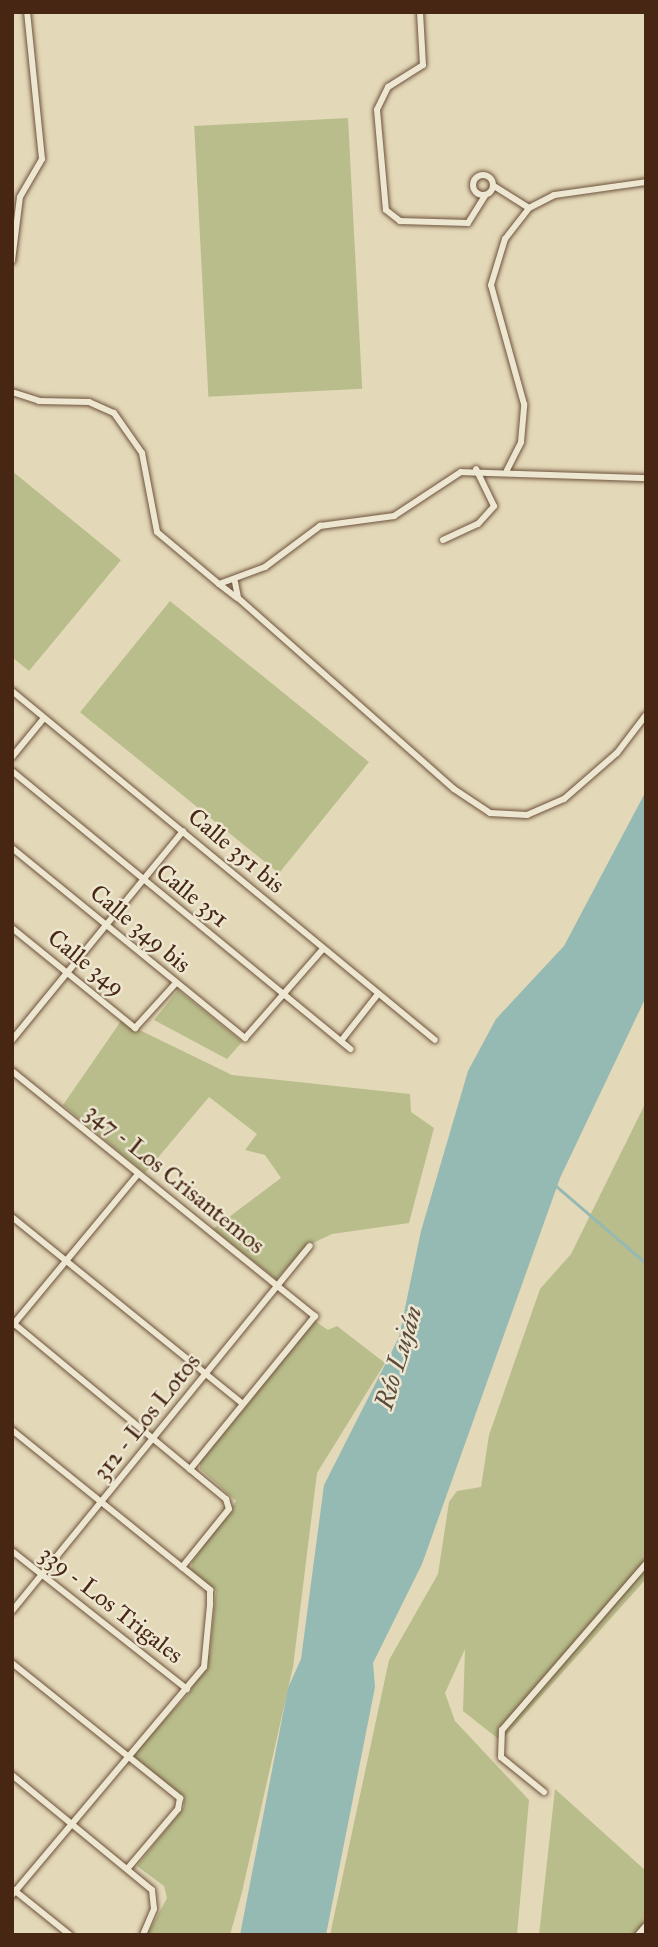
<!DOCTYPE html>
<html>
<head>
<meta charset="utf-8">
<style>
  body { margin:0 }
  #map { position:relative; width:658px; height:1947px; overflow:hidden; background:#e3d8b8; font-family:"IM FELL Great Primer",serif }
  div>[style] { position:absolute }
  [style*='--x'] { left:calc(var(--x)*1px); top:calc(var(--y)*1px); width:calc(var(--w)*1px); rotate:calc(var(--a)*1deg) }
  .green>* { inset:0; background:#b9bd8b; transform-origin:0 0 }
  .water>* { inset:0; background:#95b9b3 }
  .stream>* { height:2.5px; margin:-1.25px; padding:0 1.25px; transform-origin:1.25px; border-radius:1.25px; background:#95b9b3 }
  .roads { filter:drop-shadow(0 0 2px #6e523c) drop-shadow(0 0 2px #6e523c) }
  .street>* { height:6px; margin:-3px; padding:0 3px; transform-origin:3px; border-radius:3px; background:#ede6d1 }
  .street>.ring { margin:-3px; padding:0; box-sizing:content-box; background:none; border:6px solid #ede6d1; border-radius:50% }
  .secondary>* { height:9px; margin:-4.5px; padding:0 4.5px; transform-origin:4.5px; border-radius:4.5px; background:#ede6d1 }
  span { translate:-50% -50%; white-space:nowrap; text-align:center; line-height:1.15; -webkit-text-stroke:5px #ede6d1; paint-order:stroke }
  .street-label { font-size:24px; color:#472613 }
  .water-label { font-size:26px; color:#5a4b3b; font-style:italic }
  .frame { position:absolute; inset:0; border:14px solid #472613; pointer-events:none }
</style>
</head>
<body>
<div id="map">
  <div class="green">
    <div style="left:348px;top:118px;width:271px;height:154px;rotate:87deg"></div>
    <div style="clip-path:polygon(12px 471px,121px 560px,29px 671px,12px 657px)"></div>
    <div style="left:170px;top:601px;width:256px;height:143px;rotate:39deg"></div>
    <div style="clip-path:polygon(178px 990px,242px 1042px,227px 1059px,154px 1020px)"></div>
    <div style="clip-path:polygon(121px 1021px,232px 1075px,410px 1094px,411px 1112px,434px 1128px,409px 1223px,332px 1234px,307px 1246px,276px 1279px,213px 1229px,281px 1178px,265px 1155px,245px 1150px,257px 1134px,209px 1097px,145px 1173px,63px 1105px)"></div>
    <div style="clip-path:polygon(646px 1102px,646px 1579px,501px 1741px,463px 1711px,465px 1649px,445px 1693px,455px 1721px,529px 1800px,517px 1935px,330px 1935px,389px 1660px,438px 1574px,449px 1502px,457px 1491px,481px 1487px,489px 1435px,540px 1289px,571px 1254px)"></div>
    <div style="clip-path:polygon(315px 1321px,328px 1330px,337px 1326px,385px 1363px,317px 1473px,293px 1667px,242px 1892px,230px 1935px,147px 1935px,167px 1898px,164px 1886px,137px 1866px,184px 1807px,184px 1797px,132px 1755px,190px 1692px,210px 1653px,216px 1591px,191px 1570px,192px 1562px,236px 1501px,200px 1469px,200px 1461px)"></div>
    <div style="clip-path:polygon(555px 1789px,646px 1871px,646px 1925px,637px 1935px,539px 1935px)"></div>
  </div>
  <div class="water">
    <div style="clip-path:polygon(646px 791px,646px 997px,560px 1178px,422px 1564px,373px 1663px,375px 1687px,326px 1935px,240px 1935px,288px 1688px,301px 1659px,324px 1485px,399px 1337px,421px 1231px,468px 1071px,496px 1019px,564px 946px)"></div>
  </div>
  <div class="stream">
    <div style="--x:555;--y:1185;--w:120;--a:40.6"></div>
  </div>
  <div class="roads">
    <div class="street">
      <div style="--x:420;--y:12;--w:53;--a:86.8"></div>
      <div style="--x:423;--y:65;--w:41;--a:147.8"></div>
      <div style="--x:388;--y:87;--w:25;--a:116"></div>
      <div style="--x:377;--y:110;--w:100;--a:84.9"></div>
      <div style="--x:386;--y:210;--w:18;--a:38"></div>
      <div style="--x:400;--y:221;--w:68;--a:1.7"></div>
      <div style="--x:468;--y:223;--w:32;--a:-58"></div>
      <div class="ring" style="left:473px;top:175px;width:14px;height:14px"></div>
      <div style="--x:494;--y:186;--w:41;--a:32.2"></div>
      <div style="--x:12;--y:261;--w:64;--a:-82.9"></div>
      <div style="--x:20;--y:197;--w:44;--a:-59.9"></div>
      <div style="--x:42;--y:159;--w:148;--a:-95.8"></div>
      <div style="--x:12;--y:392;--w:28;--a:18"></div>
      <div style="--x:39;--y:401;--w:50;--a:1.1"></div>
      <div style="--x:89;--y:402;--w:27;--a:24"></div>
      <div style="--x:114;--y:413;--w:49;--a:55"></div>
      <div style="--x:142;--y:453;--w:80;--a:79.2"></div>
      <div style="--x:157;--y:532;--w:81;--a:40"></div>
      <div style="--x:507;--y:470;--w:31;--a:-63"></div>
      <div style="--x:521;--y:442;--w:38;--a:-85"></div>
      <div style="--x:524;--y:404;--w:123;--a:-105.5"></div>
      <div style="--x:491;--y:285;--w:48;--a:-73.1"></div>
      <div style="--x:505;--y:239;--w:39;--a:-52"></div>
      <div style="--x:529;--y:208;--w:28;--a:-27"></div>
      <div style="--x:554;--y:195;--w:93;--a:-8"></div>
      <div style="--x:443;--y:540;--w:38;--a:-25"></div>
      <div style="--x:478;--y:524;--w:24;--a:-48"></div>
      <div style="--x:494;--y:506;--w:41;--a:-115.9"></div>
      <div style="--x:235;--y:582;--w:16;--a:79"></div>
      <div style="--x:238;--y:598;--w:288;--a:41.5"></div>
      <div style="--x:454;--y:789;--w:43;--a:33.7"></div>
      <div style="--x:490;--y:813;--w:37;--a:3"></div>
      <div style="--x:527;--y:815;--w:40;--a:-23.4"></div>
      <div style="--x:564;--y:799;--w:70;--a:-41"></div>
      <div style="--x:617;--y:753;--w:48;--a:-52.7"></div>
      <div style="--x:237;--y:598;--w:23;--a:-142"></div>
      <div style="--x:219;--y:584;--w:49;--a:-20.3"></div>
      <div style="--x:265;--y:567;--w:69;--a:-36.7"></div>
      <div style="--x:320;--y:526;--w:75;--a:-7.7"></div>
      <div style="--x:394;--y:516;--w:80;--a:-33.3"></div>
      <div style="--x:461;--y:472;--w:185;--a:1.9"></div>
      <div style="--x:12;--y:691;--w:548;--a:39.52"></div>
      <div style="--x:12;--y:757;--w:50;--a:-50.6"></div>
      <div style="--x:12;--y:771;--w:438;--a:39.4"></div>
      <div style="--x:12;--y:848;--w:301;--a:39.2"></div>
      <div style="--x:245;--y:1038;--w:118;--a:-48.8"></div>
      <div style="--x:12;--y:928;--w:159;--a:39.1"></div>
      <div style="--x:135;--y:1028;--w:59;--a:-47.7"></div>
      <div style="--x:12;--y:1040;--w:270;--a:-50.7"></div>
      <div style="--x:341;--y:1041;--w:60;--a:-51.8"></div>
      <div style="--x:12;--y:1071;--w:390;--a:39"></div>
      <div style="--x:315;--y:1316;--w:198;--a:129.2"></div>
      <div style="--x:12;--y:1217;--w:296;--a:39"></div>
      <div style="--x:12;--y:1322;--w:278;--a:39.6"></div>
      <div style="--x:226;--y:1499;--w:10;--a:73"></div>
      <div style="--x:229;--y:1509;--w:75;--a:129"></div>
      <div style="--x:12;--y:1326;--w:197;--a:-50.3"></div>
      <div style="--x:12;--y:1430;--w:255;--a:38.9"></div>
      <div style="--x:210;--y:1590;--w:15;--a:90"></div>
      <div style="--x:210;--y:1605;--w:62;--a:95.5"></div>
      <div style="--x:204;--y:1667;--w:298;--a:130.1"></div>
      <div style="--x:12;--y:1551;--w:223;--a:38.3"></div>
      <div style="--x:12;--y:1611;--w:471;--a:-50.8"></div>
      <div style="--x:12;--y:1663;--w:216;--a:38.8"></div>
      <div style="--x:180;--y:1798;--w:11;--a:100"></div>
      <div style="--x:178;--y:1809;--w:77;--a:130.3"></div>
      <div style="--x:12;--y:1775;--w:181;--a:39.4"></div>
      <div style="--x:152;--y:1890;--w:19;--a:84"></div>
      <div style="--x:154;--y:1909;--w:28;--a:113"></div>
      <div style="--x:544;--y:1792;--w:55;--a:-140.9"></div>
      <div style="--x:501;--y:1757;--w:27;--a:-88"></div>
      <div style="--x:502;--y:1730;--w:220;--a:-49.1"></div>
      <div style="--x:14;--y:1890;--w:72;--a:38.8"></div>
    </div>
    <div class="secondary">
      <div style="--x:639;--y:1935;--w:11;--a:-49"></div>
    </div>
  </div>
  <div class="street-label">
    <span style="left:236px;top:851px;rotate:40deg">Calle 351 bis</span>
    <span style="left:192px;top:896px;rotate:39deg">Calle 351</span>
    <span style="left:140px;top:929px;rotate:40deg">Calle 349 bis</span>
    <span style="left:86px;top:963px;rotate:39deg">Calle 349</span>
    <span style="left:175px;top:1179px;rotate:39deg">347 - Los Crisantemos</span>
    <span style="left:147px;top:1417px;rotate:-51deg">312 - Los Lotos</span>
    <span style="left:111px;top:1605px;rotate:38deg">339 - Los Trigales</span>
  </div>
  <div class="water-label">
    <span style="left:399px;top:1358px;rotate:-73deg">Río Luján</span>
  </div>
  <div class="frame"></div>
</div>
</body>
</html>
